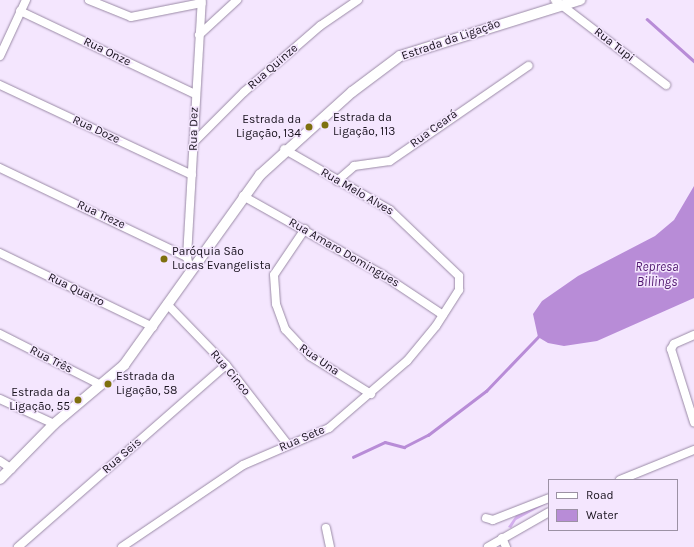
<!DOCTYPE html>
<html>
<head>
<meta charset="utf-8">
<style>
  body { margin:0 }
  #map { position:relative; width:694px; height:547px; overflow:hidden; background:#f4e6fe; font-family:Karla,sans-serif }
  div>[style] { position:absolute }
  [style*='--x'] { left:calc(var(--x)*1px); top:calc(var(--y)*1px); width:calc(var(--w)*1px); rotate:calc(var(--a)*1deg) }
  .green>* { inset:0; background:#d3aeed }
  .water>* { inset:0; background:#b88cd7 }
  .stream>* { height:2.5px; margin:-1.25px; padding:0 1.25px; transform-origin:1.25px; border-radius:1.25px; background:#b88cd7 }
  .roads { filter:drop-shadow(0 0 1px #9a8aa6) drop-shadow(0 0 1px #9a8aa6) }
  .minor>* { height:8px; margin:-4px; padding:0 4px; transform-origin:4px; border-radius:4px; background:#fff }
  .tertiary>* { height:10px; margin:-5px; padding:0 5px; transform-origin:5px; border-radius:5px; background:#fff }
  .dots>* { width:11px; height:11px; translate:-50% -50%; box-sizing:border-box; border:2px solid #f4e6fe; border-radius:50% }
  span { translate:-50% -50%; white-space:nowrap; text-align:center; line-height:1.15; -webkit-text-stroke:3px #f4e6fe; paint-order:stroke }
  .street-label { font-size:12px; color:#18121d }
  .poi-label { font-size:12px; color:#18121d }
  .left { translate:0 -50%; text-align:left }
  .right { translate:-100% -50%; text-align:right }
  .water-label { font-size:13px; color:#50176f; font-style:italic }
  .legend { position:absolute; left:548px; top:479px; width:130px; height:52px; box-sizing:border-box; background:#f4e6fe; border:1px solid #9c91a4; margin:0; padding:5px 7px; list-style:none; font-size:12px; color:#18121d }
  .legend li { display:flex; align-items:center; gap:8px; height:20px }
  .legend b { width:20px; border:1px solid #9c91a4 }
</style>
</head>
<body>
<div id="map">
  <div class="green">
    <div style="clip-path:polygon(549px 502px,516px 520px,511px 528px,508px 527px,517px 514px)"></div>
  </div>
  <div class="water">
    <div style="clip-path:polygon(694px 186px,694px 298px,597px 341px,564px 346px,548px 343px,538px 337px,533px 314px,542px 301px,578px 276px,655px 236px,674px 220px)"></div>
  </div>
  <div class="stream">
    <div style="--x:647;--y:19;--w:63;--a:41.8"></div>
    <div style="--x:353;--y:457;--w:35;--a:-25"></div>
    <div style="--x:385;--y:442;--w:20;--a:15"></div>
    <div style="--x:404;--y:447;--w:27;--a:-27"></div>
    <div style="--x:428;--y:435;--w:73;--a:-37.2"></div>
    <div style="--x:486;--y:391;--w:76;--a:-46.1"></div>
  </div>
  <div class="roads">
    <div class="minor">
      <div style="--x:89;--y:0;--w:45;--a:22"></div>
      <div style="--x:131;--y:17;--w:72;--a:-11.2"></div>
      <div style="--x:555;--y:0;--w:140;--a:37.4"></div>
      <div style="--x:20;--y:11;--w:194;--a:25.4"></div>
      <div style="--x:199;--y:35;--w:52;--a:-42.6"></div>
      <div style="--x:0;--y:56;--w:62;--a:-65.1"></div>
      <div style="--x:0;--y:85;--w:212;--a:25.1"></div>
      <div style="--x:194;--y:142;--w:71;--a:-45"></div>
      <div style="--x:244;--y:92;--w:101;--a:-41"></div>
      <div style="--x:320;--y:26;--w:46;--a:-34.4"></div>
      <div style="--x:0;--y:168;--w:207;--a:25.5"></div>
      <div style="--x:187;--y:257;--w:14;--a:78"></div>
      <div style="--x:337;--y:181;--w:23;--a:-41"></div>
      <div style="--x:354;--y:166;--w:36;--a:-8"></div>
      <div style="--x:390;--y:161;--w:168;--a:-34.5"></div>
      <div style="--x:243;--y:196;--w:161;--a:29.4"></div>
      <div style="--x:383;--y:275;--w:72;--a:33.7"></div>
      <div style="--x:305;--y:229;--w:55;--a:124"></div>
      <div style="--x:274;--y:275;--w:29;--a:86"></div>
      <div style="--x:276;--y:304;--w:27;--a:70"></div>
      <div style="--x:285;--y:329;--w:37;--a:47"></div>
      <div style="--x:310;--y:356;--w:72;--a:31.9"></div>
      <div style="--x:0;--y:253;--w:170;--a:25.8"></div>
      <div style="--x:187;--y:257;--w:257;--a:-86.7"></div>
      <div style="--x:167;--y:304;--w:85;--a:46"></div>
      <div style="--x:226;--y:365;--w:101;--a:52.2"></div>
      <div style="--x:0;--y:334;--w:113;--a:26.8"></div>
      <div style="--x:694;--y:335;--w:22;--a:156"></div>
      <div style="--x:674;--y:344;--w:6;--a:121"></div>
      <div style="--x:671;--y:349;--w:77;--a:72.5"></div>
      <div style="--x:0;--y:399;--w:60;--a:24.8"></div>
      <div style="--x:0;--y:461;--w:14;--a:34"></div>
      <div style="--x:620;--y:480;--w:80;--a:-22.1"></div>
      <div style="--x:486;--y:518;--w:7;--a:16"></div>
      <div style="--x:493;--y:520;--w:60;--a:-21.4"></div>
      <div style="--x:326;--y:528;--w:19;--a:78"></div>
      <div style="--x:502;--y:538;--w:10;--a:66"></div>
      <div style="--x:18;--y:547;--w:276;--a:-41.2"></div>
      <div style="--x:122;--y:547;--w:146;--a:-34.1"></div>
      <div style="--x:243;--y:465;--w:94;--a:-23.3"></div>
      <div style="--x:329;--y:428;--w:103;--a:-40.7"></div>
      <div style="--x:407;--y:361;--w:45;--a:-50.4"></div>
      <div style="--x:436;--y:326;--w:43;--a:-57.4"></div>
      <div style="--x:459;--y:290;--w:14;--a:-90"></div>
      <div style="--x:459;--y:276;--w:95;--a:-136.3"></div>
      <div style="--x:390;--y:210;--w:122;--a:-150.1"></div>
      <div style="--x:488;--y:547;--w:70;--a:-29.8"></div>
    </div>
    <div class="tertiary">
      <div style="--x:0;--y:479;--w:77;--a:-45.5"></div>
      <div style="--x:54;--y:424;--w:92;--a:-40.1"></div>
      <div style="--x:124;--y:365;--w:234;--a:-54.4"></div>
      <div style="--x:260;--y:175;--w:124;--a:-42.1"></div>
      <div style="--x:352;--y:92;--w:60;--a:-36.9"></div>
      <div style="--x:400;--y:56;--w:189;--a:-17.3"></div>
    </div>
  </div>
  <div class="dots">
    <div style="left:325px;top:125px;background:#7e700f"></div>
    <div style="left:309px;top:127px;background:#7e700f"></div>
    <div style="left:164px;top:259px;background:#7e700f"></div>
    <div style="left:108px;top:384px;background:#7e700f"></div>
    <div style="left:78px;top:400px;background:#7e700f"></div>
  </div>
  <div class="street-label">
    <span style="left:451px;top:40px;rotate:-19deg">Estrada da Ligação</span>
    <span style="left:614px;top:45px;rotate:38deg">Rua Tupi</span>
    <span style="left:107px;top:52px;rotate:26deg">Rua Onze</span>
    <span style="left:273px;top:67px;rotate:-41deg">Rua Quinze</span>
    <span style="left:194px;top:129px;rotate:-89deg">Rua Dez</span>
    <span style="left:434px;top:129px;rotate:-36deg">Rua Ceará</span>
    <span style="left:96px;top:130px;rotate:25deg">Rua Doze</span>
    <span style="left:357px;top:192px;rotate:30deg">Rua Melo Alves</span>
    <span style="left:101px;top:215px;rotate:25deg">Rua Treze</span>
    <span style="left:344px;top:253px;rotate:30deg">Rua Amaro Domingues</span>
    <span style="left:76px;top:290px;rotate:26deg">Rua Quatro</span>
    <span style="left:51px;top:360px;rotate:27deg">Rua Três</span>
    <span style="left:319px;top:360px;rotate:35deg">Rua Una</span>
    <span style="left:230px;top:373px;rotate:50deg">Rua Cinco</span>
    <span style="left:302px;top:439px;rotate:-23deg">Rua Sete</span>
    <span style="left:122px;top:456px;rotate:-41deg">Rua Seis</span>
  </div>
  <div class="poi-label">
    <span class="left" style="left:333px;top:125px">Estrada da<br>Ligação, 113</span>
    <span class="right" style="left:301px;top:127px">Estrada da<br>Ligação, 134</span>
    <span class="left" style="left:172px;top:259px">Paróquia São<br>Lucas Evangelista</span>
    <span class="left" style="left:116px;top:384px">Estrada da<br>Ligação, 58</span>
    <span class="right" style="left:70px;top:400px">Estrada da<br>Ligação, 55</span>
  </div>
  <div class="water-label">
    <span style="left:657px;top:275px">Represa<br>Billings</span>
  </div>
  <ul class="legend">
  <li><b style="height:5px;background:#fff"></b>Road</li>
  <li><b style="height:11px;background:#b88cd7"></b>Water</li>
  </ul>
</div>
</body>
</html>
